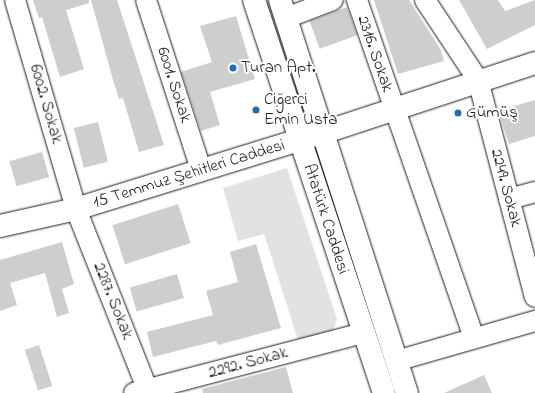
<!DOCTYPE html>
<html>
<head>
<meta charset="utf-8">
<style>
  body { margin:0 }
  #map { position:relative; width:535px; height:393px; overflow:hidden; background:#fff; font-family:"Indie Flower",sans-serif }
  div>[style] { position:absolute }
  [style*='--x'] { left:calc(var(--x)*1px); top:calc(var(--y)*1px); width:calc(var(--w)*1px); rotate:calc(var(--a)*1deg) }
  .green>* { inset:0; background:#e2e2e2 }
  .building>* { inset:0; background:#cecece; transform-origin:0 0 }
  .roads { filter:drop-shadow(0 0 1px #1c1c1c) drop-shadow(0 0 1px #1c1c1c) }
  .minor>* { height:20px; margin:-10px; padding:0 10px; transform-origin:10px; border-radius:10px; background:#fff }
  .major>* { height:22px; margin:-11px; padding:0 11px; transform-origin:11px; border-radius:11px; background:#fff }
  .dots>* { width:11px; height:11px; translate:-50% -50%; box-sizing:border-box; border:2px solid #fff; border-radius:50% }
  span { translate:-50% -50%; white-space:nowrap; text-align:center; line-height:1.15; -webkit-text-stroke:4px #fff; paint-order:stroke }
  .street-label { font-size:17px; color:#1c1c1c }
  .poi-label { font-size:17px; color:#1c1c1c }
  .left { translate:0 -50%; text-align:left }
</style>
</head>
<body>
<div id="map">
  <div class="green">
    <div style="clip-path:polygon(287px 168px,337px 319px,333px 331px,298px 340px,264px 234px,238px 241px,223px 188px)"></div>
  </div>
  <div class="building">
    <div style="clip-path:polygon(33px 0,89px 0,89px 3px,66px 10px,84px 69px,60px 77px,42px 17px,39px 18px)"></div>
    <div style="clip-path:polygon(91px 0,117px 0,164px 145px,139px 152px,123px 98px,119px 99px,113px 80px)"></div>
    <div style="clip-path:polygon(374px 0,409px 0,441px 50px,444px 61px,398px 74px)"></div>
    <div style="clip-path:polygon(459px 0,498px 0,505px 11px,535px 0,535px 25px,487px 49px)"></div>
    <div style="left:347px;top:7px;width:30px;height:40px;rotate:70deg"></div>
    <div style="clip-path:polygon(236px 16px,255px 79px,210px 92px,220px 125px,201px 131px,181px 72px,212px 62px,200px 26px)"></div>
    <div style="clip-path:polygon(535px 100px,535px 136px,509px 144px,498px 111px)"></div>
    <div style="left:98px;top:122px;width:41px;height:25px;rotate:76deg"></div>
    <div style="left:42px;top:152px;width:26px;height:34px;rotate:74deg"></div>
    <div style="left:178px;top:204px;width:41px;height:69px;rotate:72deg"></div>
    <div style="clip-path:polygon(62px 242px,74px 284px,62px 289px,69px 313px,57px 317px,45px 273px,10px 283px,17px 305px,0 311px,0 260px)"></div>
    <div style="clip-path:polygon(256px 244px,281px 328px,218px 345px,216px 341px,153px 357px,147px 332px,213px 315px,206px 291px,238px 282px,230px 252px)"></div>
    <div style="left:177px;top:274px;width:25px;height:49px;rotate:74deg"></div>
    <div style="left:39px;top:345px;width:43px;height:15px;rotate:72deg"></div>
    <div style="clip-path:polygon(286px 367px,293px 393px,203px 393px,202px 389px)"></div>
    <div style="clip-path:polygon(484px 375px,492px 393px,444px 393px)"></div>
  </div>
  <div class="roads">
    <div class="minor">
      <div style="--x:15;--y:0;--w:218;--a:73.7"></div>
      <div style="--x:76;--y:209;--w:198;--a:68.4"></div>
      <div style="--x:146;--y:0;--w:178;--a:72"></div>
      <div style="--x:357;--y:0;--w:358;--a:70.9"></div>
      <div style="--x:425;--y:0;--w:96;--a:56.5"></div>
      <div style="--x:478;--y:80;--w:224;--a:75.3"></div>
      <div style="--x:286;--y:18;--w:50;--a:-21"></div>
      <div style="--x:509;--y:199;--w:27;--a:-15"></div>
      <div style="--x:396;--y:361;--w:145;--a:-16.1"></div>
      <div style="--x:134;--y:393;--w:236;--a:-14.7"></div>
    </div>
    <div class="major">
      <div style="--x:254;--y:0;--w:414;--a:71.7"></div>
      <div style="--x:280;--y:0;--w:413;--a:72.1"></div>
      <div style="--x:0;--y:226;--w:78;--a:-12.6"></div>
      <div style="--x:76;--y:209;--w:257;--a:-17.2"></div>
      <div style="--x:322;--y:133;--w:224;--a:-18.2"></div>
    </div>
  </div>
  <div class="dots">
    <div style="left:233px;top:68px;background:#1f6fb2"></div>
    <div style="left:256px;top:110px;background:#1f6fb2"></div>
    <div style="left:458px;top:113px;background:#1f6fb2"></div>
  </div>
  <div class="street-label">
    <span style="left:375px;top:54px;rotate:71deg">2316. Sokak</span>
    <span style="left:174px;top:85px;rotate:72deg">6001. Sokak</span>
    <span style="left:46px;top:104px;rotate:74deg">6002. Sokak</span>
    <span style="left:189px;top:174px;rotate:-17deg">15 Temmuz Şehitleri Caddesi</span>
    <span style="left:506px;top:188px;rotate:75deg">2249. Sokak</span>
    <span style="left:326px;top:219px;rotate:72deg">Atatürk Caddesi</span>
    <span style="left:113px;top:301px;rotate:68deg">2287. Sokak</span>
    <span style="left:248px;top:363px;rotate:-15deg">2292. Sokak</span>
  </div>
  <div class="poi-label">
    <span class="left" style="left:241px;top:68px">Turan Apt.</span>
    <span class="left" style="left:264px;top:110px">Ciğerci<br>Emin Usta</span>
    <span class="left" style="left:466px;top:113px">Gümüş</span>
  </div>
</div>
</body>
</html>
